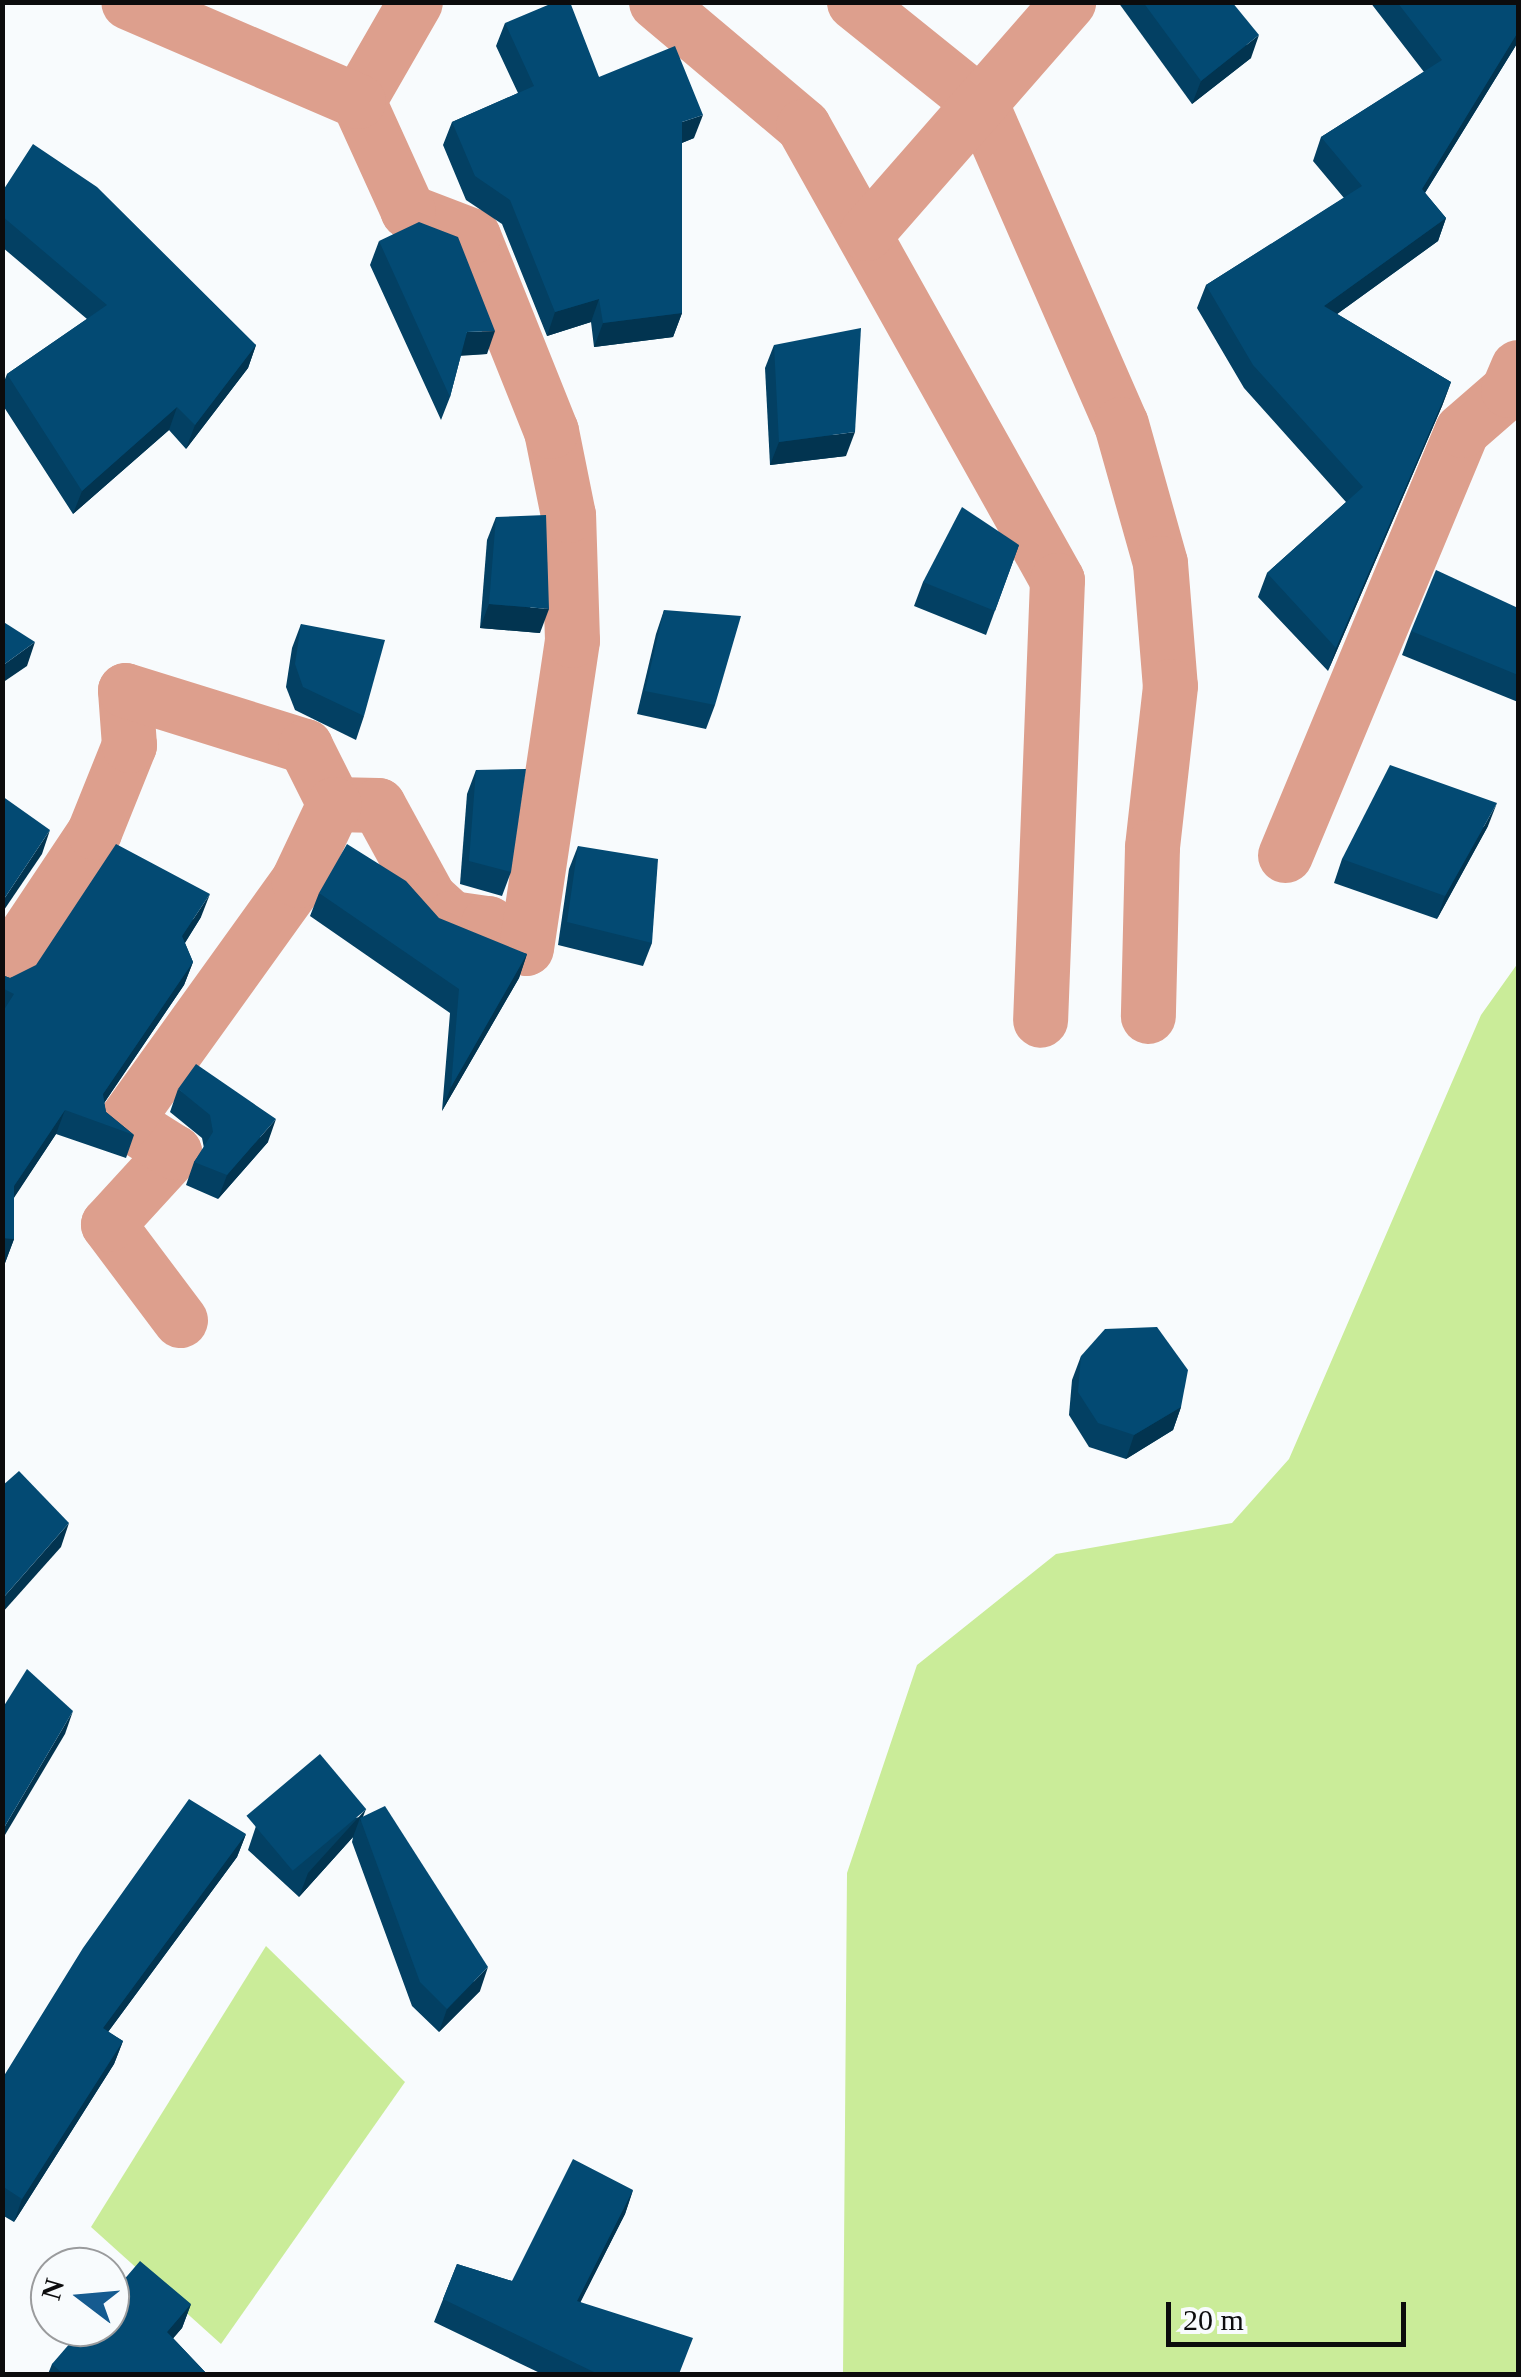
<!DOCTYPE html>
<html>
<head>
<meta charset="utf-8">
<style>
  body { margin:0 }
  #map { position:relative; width:1521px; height:2377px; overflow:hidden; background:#f8fbfd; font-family:"Times New Roman",serif }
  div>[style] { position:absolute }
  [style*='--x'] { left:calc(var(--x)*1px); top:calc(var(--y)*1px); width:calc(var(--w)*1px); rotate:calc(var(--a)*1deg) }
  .green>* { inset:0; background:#caec99 }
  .pedestrian>* { height:55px; margin:-27.5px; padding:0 27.5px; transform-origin:27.5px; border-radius:27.5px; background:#dd9f8d }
  .minor>* { height:55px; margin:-27.5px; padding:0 27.5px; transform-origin:27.5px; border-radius:27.5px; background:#dd9f8d }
  .wall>* { inset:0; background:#034063 }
  .shaded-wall>* { inset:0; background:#023450 }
  .building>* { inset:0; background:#034a73; transform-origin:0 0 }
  span { translate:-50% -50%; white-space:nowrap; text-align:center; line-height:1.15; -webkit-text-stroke:10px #f8fbfd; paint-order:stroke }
  .frame { position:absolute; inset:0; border:5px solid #0c0c0d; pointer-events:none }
  .north { position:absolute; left:30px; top:2247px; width:100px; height:100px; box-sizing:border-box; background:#f8fbfd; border:2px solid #9a9b9d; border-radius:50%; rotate:286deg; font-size:28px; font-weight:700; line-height:40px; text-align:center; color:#0c0c0d }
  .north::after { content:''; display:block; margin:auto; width:35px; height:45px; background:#155b90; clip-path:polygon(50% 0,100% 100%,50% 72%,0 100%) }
  .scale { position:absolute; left:1166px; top:2302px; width:240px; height:45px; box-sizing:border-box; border:5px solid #0c0c0d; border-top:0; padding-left:12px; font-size:30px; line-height:35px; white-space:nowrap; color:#0c0c0d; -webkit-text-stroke:8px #f8fbfd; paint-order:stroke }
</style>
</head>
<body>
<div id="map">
  <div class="green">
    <div style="clip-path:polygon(1518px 963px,1518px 2374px,843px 2374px,847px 1873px,917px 1665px,1056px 1554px,1232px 1523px,1289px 1459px,1481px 1015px)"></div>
    <div style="clip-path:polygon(266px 1946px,405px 2082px,221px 2344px,91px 2227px)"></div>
  </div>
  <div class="pedestrian">
    <div style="--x:656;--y:2;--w:192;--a:40.1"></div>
    <div style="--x:803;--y:126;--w:520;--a:60.77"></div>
    <div style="--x:1057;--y:580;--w:440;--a:92.2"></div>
    <div style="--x:358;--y:101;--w:114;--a:-60.1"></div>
    <div style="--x:1285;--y:855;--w:460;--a:-67.4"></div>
    <div style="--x:1462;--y:430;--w:61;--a:-41"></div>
    <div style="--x:1508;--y:390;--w:25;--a:-67"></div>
    <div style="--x:2;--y:970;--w:166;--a:-56.3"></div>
    <div style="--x:94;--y:832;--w:94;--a:-68.1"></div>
    <div style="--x:129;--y:745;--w:55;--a:-94.2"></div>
    <div style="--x:125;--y:690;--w:189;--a:17.3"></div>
    <div style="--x:305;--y:746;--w:65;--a:63.4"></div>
    <div style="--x:334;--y:804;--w:44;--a:1.3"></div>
    <div style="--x:378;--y:805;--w:106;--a:61.3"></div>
    <div style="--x:429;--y:898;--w:30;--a:42"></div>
    <div style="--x:451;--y:918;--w:37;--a:8"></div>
    <div style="--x:488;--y:923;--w:45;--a:33.3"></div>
    <div style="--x:526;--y:948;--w:311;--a:-81.5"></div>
    <div style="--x:572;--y:640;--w:125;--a:-91.8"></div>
    <div style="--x:568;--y:515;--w:86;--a:-101.4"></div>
    <div style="--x:551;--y:431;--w:210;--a:-111.8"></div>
    <div style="--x:473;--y:236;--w:70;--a:-159"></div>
    <div style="--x:408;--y:211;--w:121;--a:-114.4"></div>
    <div style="--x:358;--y:101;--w:250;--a:-156.7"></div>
    <div style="--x:180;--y:1320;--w:120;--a:-126.9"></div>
    <div style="--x:108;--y:1224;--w:98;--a:-47.5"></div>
    <div style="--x:174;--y:1152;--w:58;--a:-147.7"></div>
    <div style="--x:125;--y:1121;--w:297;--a:-54.3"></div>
    <div style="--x:298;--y:880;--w:84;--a:-64.7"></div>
  </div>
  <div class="minor">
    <div style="--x:854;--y:2;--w:163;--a:38.8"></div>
    <div style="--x:981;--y:104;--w:349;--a:66.4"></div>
    <div style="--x:1121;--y:424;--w:144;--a:74.3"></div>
    <div style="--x:1160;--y:563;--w:123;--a:85.4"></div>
    <div style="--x:1170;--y:686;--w:162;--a:96.4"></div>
    <div style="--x:1152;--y:847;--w:169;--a:91.4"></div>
    <div style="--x:866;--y:233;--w:307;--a:-48.8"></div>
  </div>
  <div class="wall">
    <div style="clip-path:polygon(1118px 2px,1232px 2px,1251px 58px,1192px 104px)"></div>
    <div style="clip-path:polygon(1370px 2px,1518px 3px,1518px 42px,1425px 193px,1446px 218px,1438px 241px,1337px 314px,1451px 382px,1442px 406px,1328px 671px,1258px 597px,1267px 573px,1346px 502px,1244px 388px,1197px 308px,1206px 285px,1344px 198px,1313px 161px,1321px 137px,1424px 72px)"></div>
    <div style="clip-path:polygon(505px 23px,599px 77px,694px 138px,682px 143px,682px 313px,673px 337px,594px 347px,591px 322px,547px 336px,502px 224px,466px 200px,443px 145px,452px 122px,518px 93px,496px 46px)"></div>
    <div style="clip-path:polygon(2px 192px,256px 345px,248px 368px,186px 449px,169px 430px,73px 514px,2px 404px,2px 387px,7px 374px,87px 319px,2px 247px)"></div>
    <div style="clip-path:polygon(379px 241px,487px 354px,461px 355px,450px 397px,441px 420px,370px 265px)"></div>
    <div style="clip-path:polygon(774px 345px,846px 456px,770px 465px,765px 368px)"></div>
    <div style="clip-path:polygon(496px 517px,540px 633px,480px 628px,487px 540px)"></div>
    <div style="clip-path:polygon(1019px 545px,986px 635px,914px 606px,923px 582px)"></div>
    <div style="clip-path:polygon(1518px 608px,1518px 702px,1402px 655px,1411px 631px)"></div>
    <div style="clip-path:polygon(664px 610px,715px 705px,706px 729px,637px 714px,656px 634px)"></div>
    <div style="clip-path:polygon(301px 624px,364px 716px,356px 740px,295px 710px,286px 687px,292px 648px)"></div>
    <div style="clip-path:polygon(476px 770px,511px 872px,502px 896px,460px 884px,467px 794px)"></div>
    <div style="clip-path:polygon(1488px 826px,1437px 919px,1334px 883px,1342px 859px)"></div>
    <div style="clip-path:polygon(578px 846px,652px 943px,643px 966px,558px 945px,569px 869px)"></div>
    <div style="clip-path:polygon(319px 893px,527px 954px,519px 978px,442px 1111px,450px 1013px,310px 916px)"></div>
    <div style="clip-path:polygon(201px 917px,185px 943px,193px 962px,184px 985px,104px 1103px,106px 1112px,134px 1135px,126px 1158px,56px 1134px,14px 1197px,14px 1239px,5px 1263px,2px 1262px,2px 975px,10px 978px)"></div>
    <div style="clip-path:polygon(178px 1089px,268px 1142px,218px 1199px,186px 1185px,194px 1162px,204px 1148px,202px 1138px,170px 1112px)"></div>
    <div style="clip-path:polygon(1081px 1356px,1181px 1407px,1173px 1430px,1126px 1459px,1089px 1447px,1069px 1415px,1072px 1380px)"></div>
    <div style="clip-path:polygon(363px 1817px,480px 1991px,439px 2032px,412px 2006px,352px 1842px,353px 1837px,299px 1897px,248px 1850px,256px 1826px)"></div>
    <div style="clip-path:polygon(246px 1834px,237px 1857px,108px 2032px,123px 2041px,114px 2064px,14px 2222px,2px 2215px,2px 2079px)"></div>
    <div style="clip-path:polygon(633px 2190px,625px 2214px,580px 2302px,679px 2374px,542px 2374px,434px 2322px,457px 2264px,512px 2281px)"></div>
    <div style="clip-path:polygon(191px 2304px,182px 2328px,173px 2338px,207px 2374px,48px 2374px,52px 2364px)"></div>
  </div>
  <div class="shaded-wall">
    <div style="clip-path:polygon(1518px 32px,1518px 42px,1413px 212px,1422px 189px)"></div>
    <div style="clip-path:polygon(1259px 35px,1251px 58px,1192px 104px,1201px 81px)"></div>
    <div style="clip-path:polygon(703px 115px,694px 138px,674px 146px,682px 122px)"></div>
    <div style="clip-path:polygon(1446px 218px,1438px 241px,1315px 330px,1324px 306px)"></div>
    <div style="clip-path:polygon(599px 299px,591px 322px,547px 336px,555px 312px)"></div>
    <div style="clip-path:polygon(682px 313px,673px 337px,594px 347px,603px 323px)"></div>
    <div style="clip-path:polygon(495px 331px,487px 354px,459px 356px,467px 332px)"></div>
    <div style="clip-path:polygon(256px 345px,248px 368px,186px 449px,195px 425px)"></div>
    <div style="clip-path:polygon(1451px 382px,1442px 406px,1328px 671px,1336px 648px)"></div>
    <div style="clip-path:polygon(177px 407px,169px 430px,73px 514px,82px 491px)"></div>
    <div style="clip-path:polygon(855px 432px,846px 456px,770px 465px,779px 442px)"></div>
    <div style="clip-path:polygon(489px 604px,549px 609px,540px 633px,480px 628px)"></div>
    <div style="clip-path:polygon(35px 642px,27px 666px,2px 683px,2px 666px)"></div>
    <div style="clip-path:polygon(1497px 803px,1488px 826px,1437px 919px,1445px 896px)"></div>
    <div style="clip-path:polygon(50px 830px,42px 854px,2px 913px,2px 902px)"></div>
    <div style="clip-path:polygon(210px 894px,201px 917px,174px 960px,182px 936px)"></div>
    <div style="clip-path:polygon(527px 954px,519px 978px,442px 1111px,451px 1087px)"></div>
    <div style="clip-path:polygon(193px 962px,184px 985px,94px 1118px,103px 1094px)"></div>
    <div style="clip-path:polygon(65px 1110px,56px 1134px,6px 1210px,14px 1186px)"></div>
    <div style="clip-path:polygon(276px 1119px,268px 1142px,218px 1199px,227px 1175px)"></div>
    <div style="clip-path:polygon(2px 1238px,14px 1239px,5px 1263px,2px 1262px)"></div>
    <div style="clip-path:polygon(1181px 1407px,1173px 1430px,1126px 1459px,1134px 1435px)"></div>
    <div style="clip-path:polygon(69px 1523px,61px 1547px,2px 1613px,3px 1598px)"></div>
    <div style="clip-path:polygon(73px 1711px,65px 1734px,2px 1840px,2px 1831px)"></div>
    <div style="clip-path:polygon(366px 1809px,361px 1822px,360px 1818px,353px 1837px,299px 1897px,308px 1873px)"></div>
    <div style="clip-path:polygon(246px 1834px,237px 1857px,94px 2051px,103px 2028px)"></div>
    <div style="clip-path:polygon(488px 1967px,480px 1991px,439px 2032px,447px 2009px)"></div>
    <div style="clip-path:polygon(123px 2041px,114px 2064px,14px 2222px,22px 2199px)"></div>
    <div style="clip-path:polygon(633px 2190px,625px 2214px,569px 2325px,577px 2301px)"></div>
    <div style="clip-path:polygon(191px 2304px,182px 2328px,159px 2355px,167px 2332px)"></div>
  </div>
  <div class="building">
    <div style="clip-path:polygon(555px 2px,570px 2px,599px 77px,675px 46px,703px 115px,682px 122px,682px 313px,603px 323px,599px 299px,555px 312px,510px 200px,475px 176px,452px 122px,534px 86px,505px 23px)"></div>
    <div style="clip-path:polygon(1143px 2px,1232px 2px,1259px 35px,1201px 81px)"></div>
    <div style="clip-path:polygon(1397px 2px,1518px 2px,1518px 32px,1422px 189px,1446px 218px,1324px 306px,1451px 382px,1336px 648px,1267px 573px,1363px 487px,1253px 365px,1206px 285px,1362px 186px,1321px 137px,1442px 60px)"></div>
    <div style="clip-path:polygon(33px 144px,97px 187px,256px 345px,195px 425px,177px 407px,82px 491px,7px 374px,107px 305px,2px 216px,2px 192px)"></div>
    <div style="clip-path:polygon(419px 222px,458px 237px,495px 331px,467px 332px,450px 397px,379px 241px)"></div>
    <div style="clip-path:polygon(861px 328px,855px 432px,779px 442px,774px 345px)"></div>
    <div style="clip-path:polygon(962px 507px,1019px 545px,995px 611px,923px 582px)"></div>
    <div style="clip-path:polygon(546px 515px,549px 609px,489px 604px,496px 517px)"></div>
    <div style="clip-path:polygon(1436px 570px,1518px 608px,1518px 675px,1411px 631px)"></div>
    <div style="clip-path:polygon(664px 610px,741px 616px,715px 705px,645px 691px)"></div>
    <div style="clip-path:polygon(2px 621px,35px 642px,2px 666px)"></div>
    <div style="clip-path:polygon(301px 624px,385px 640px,364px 716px,303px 687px,295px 664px)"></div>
    <div style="clip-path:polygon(1390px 765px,1497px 803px,1445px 896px,1342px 859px)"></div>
    <div style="clip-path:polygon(526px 769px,511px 872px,469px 861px,476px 770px)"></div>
    <div style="clip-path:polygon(2px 796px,50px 830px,2px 902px)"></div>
    <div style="clip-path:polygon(116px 844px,210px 894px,182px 936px,193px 962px,103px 1094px,106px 1112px,134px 1135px,65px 1110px,14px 1186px,14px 1239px,2px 1238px,2px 1013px,14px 994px,2px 988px,2px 975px,10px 978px,36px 965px)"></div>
    <div style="clip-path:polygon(347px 844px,406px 881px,439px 918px,527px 954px,451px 1087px,459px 989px,319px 893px)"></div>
    <div style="clip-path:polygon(578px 846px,658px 859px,652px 943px,567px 922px)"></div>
    <div style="clip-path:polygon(196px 1064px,276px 1119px,227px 1175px,194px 1162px,213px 1132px,210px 1115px,178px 1089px)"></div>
    <div style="clip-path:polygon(1157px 1327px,1188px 1370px,1181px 1407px,1134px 1435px,1098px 1423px,1078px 1392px,1081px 1356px,1105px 1329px)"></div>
    <div style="clip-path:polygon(19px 1471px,69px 1523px,3px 1598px,2px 1486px)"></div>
    <div style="clip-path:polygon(27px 1669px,73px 1711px,2px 1831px,2px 1709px)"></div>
    <div style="left:320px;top:1754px;width:72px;height:96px;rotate:50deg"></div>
    <div style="clip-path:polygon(189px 1799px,246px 1834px,103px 2028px,123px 2041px,22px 2199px,2px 2186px,2px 2079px,83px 1948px)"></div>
    <div style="clip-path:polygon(385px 1806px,488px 1967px,447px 2009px,420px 1982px,360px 1818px)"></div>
    <div style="clip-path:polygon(573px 2159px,633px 2190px,577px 2301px,693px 2338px,679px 2374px,598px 2374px,443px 2299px,457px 2264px,512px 2281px)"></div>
    <div style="clip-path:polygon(140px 2261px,191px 2304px,167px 2332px,207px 2374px,63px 2374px,52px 2364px,84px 2327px,110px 2327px,110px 2296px)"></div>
  </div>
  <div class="frame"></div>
  <div class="north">N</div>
  <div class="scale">20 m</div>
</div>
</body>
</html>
